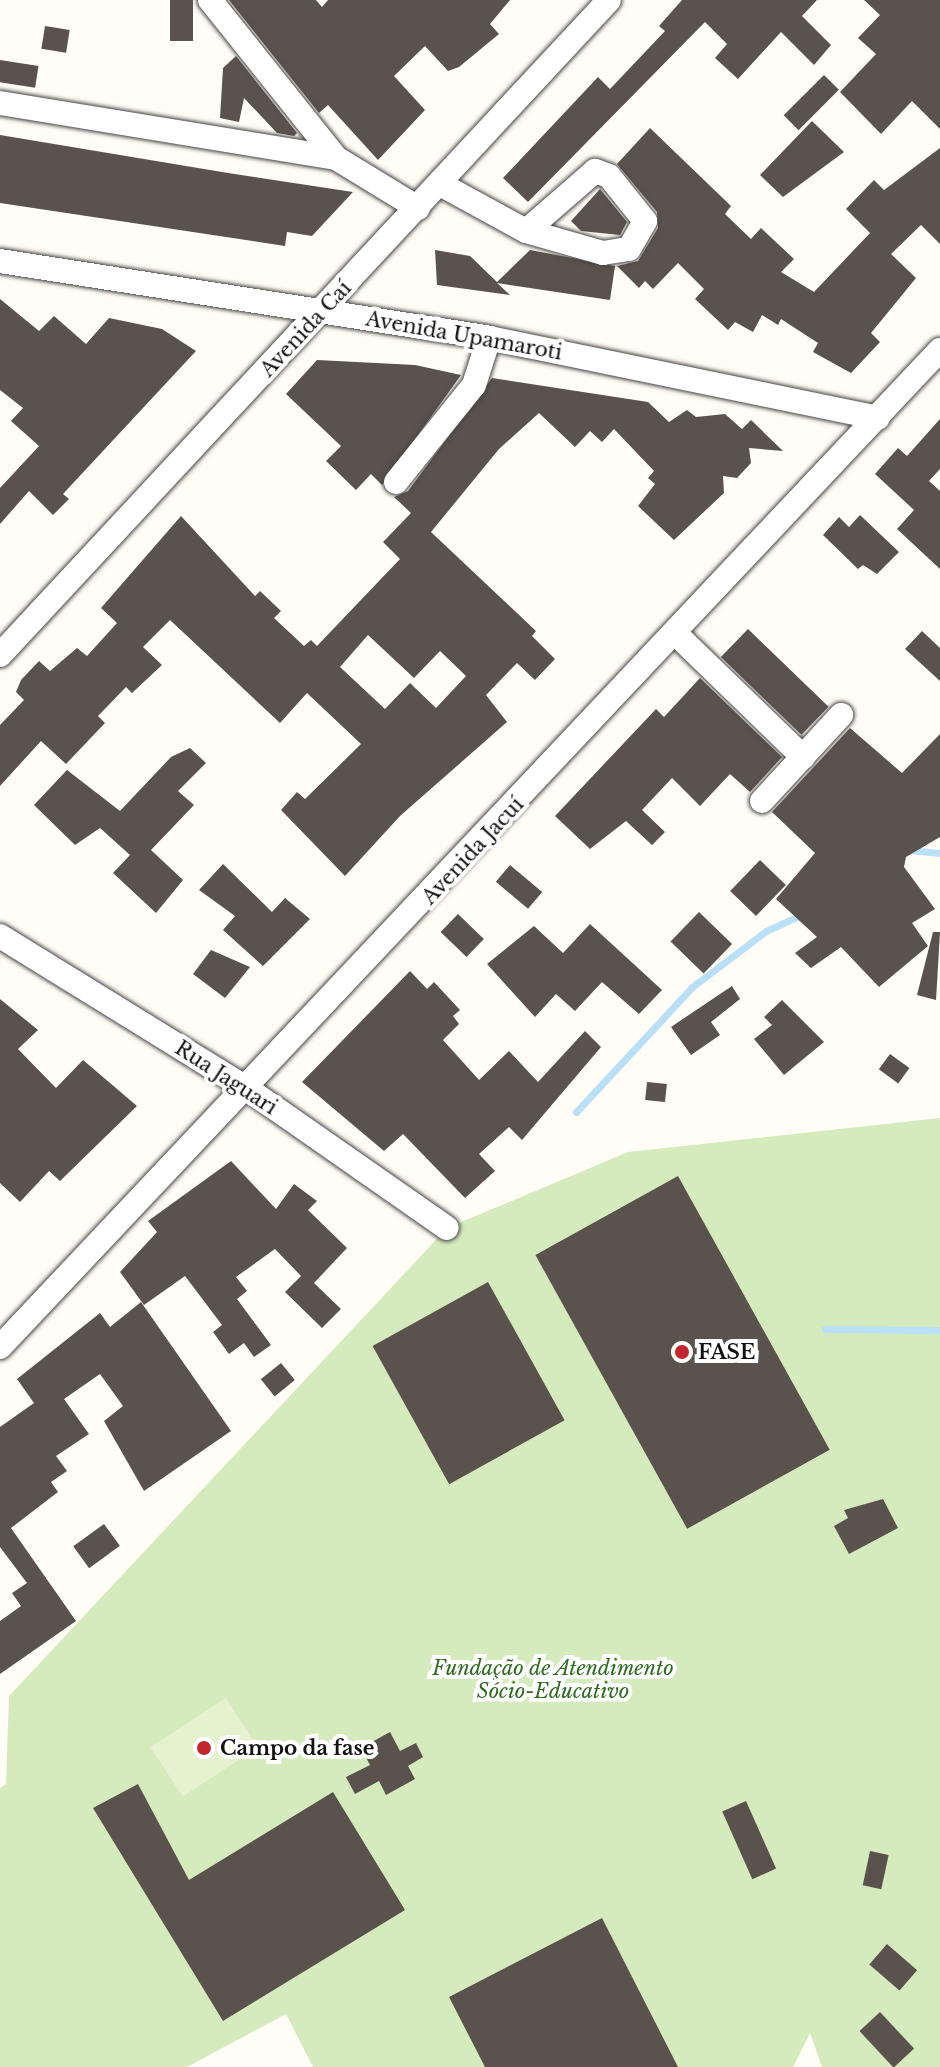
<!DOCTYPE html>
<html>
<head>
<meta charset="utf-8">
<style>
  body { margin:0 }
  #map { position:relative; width:940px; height:2067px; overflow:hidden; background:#fffdf5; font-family:"Libre Baskerville",serif }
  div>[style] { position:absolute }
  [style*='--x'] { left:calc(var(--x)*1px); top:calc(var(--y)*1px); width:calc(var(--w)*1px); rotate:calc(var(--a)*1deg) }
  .green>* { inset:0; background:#d5ebbd }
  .pitch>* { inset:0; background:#e6f2cf; transform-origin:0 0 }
  .stream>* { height:7px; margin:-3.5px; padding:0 3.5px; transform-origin:3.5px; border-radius:3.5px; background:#b9e0f7 }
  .building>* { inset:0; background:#5a524d; transform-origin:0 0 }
  .roads { filter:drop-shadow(0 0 2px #444) drop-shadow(0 0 2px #444) }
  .street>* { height:24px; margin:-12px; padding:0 12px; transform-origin:12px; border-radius:12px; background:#fff }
  .dots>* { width:22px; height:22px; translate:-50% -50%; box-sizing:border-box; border:4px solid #fff; border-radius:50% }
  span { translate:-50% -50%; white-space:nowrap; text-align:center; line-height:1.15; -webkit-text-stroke:8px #fff; paint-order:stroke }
  .street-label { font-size:20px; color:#111 }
  .poi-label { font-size:20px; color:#111; font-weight:700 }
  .left { translate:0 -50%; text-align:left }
  .park-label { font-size:20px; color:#2f6b1f; font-style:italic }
</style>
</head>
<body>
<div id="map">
  <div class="green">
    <div style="clip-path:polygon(940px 1118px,940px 2067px,822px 2067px,810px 2033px,793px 2067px,313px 2067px,286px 2014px,187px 2067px,0 2067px,0 1788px,6px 1784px,9px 1696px,447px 1228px,628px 1152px)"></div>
  </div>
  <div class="pitch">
    <div style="left:226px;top:1698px;width:59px;height:90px;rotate:57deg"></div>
  </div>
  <div class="stream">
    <div style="--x:910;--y:850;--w:30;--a:6"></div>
    <div style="--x:576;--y:1112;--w:171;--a:-47.1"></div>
    <div style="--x:692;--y:987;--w:93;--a:-37.1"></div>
    <div style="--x:766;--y:931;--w:41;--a:-24.7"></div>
    <div style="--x:825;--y:1329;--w:115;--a:0.5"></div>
  </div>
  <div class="building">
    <div style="left:170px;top:0;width:23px;height:41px"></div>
    <div style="clip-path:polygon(229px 0,316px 0,322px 7px,328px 0,510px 0,490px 24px,499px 34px,459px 67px,448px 71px,425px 46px,394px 76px,425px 110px,378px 160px,328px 105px,319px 113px)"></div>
    <div style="clip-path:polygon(682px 0,817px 0,802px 16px,831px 45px,814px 65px,781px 32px,738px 79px,715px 58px,727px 44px,705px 22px,528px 202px,503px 178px,598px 77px,610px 89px,665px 31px,659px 26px)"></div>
    <div style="clip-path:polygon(864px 0,940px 0,940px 129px,912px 101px,881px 134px,840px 92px,876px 54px,858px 38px,880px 15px)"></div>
    <div style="left:45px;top:26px;width:25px;height:23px;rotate:9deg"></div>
    <div style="clip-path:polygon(236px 56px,297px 133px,294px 136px,277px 133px,244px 98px,239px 122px,220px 118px,223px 68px)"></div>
    <div style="left:0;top:60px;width:39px;height:22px;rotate:9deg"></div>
    <div style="left:824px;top:75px;width:21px;height:57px;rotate:45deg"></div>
    <div style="clip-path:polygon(812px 121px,844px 152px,783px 197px,760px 175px)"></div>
    <div style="clip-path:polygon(650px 128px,731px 206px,725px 214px,751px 239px,761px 228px,794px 259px,781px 272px,814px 292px,870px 233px,846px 209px,874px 180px,884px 190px,940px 148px,940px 244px,921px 225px,891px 254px,916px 278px,871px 333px,880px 342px,851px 373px,813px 352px,818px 343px,781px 319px,778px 325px,762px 315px,753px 332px,735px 322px,728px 330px,695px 299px,704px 289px,678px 263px,653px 289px,645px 281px,639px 288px,617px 266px,638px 261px,658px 228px,657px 212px,617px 164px)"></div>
    <div style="clip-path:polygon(0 135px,228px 173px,353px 192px,312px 236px,287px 232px,285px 246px,0 203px)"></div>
    <div style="clip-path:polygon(600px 189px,627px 222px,620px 235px,581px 231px,571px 221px)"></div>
    <div style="clip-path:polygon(435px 250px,470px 256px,497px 282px,530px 250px,615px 266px,610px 300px,497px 283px,510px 295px,437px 285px)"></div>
    <div style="clip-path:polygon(0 299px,39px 331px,54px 316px,86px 344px,109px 318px,162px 329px,196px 351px,63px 494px,69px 499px,53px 515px,29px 491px,0 524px,0 488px,39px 446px,11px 421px,23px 408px,0 390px)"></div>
    <div style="clip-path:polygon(317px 360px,415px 365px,461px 375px,382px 485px,371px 474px,356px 490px,326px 461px,341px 446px,286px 394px)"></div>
    <div style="clip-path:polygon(evenodd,492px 378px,648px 402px,669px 422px,687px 410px,696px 417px,725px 414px,742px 429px,751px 420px,783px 451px,749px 448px,751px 463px,737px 478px,723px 476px,724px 493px,674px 540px,638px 506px,655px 484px,648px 478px,654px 471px,614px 429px,602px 442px,590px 431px,575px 447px,539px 413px,499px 449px,431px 532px,536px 631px,532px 636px,555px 659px,535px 680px,517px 663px,486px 695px,507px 722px,400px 816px,345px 876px,281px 810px,297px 792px,305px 799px,361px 744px,307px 693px,280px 723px,170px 620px,143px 647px,162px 665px,132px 693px,126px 687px,98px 716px,105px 723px,66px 764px,41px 741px,0 786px,0 725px,24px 700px,16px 692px,21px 680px,39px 661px,50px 671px,77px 648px,87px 656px,117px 623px,101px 608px,181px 516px,255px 596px,260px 591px,281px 611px,274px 618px,304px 646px,311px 640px,317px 646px,400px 559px,383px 542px,411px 513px,394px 497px,408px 491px,492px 378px,368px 635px,414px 678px,440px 651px,466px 676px,436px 708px,410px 683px,385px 709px,340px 667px,368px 635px)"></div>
    <div style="clip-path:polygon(940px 419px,940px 469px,929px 481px,940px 491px,940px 569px,897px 529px,914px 510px,875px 474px,898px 448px,907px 456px)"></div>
    <div style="clip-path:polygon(860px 515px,899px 552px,877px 574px,863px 565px,858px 569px,823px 535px,839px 517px,849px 527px)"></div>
    <div style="left:748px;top:629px;width:112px;height:39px;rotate:44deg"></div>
    <div style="clip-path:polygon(922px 631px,940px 648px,940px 681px,905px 649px)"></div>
    <div style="clip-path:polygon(700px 678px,782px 757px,750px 792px,730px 774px,700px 806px,672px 778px,642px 810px,665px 832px,652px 845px,626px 821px,590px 849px,555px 816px,656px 709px,664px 717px)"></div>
    <div style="clip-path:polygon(850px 728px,902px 773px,940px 734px,940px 837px,906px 857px,904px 867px,935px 909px,912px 923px,928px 946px,879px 987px,841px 947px,811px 968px,795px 953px,817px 937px,776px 899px,815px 853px,772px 812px)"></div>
    <div style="clip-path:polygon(190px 748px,206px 763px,178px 791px,194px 805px,151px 850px,183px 880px,156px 913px,113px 873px,130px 855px,100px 828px,75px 845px,34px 805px,67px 770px,120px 811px,171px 757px)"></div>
    <div style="left:760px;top:860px;width:36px;height:43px;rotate:44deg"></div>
    <div style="clip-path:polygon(223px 864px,272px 912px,285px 898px,310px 919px,263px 966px,223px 930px,235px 916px,199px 890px)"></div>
    <div style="left:510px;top:865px;width:42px;height:22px;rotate:40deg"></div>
    <div style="left:699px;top:912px;width:46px;height:41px;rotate:44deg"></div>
    <div style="left:458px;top:914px;width:36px;height:25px;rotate:44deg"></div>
    <div style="clip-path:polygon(590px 924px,662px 990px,639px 1014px,602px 982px,575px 1011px,556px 994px,535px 1017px,487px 964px,534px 926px,563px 953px)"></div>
    <div style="clip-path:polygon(933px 932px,940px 932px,936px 1000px,917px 995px)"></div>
    <div style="clip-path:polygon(211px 950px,250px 967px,225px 998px,193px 974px)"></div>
    <div style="clip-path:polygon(410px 971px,427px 989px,434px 982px,460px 1010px,453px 1016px,459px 1024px,443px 1040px,479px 1080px,509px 1051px,538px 1082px,585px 1031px,601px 1047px,522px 1140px,509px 1127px,479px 1154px,495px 1171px,465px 1198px,403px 1134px,384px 1151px,302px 1082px)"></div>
    <div style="clip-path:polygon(732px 986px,740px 999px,711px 1022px,720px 1035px,691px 1055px,671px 1027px)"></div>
    <div style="clip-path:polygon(0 999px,38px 1030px,18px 1049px,56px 1088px,83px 1060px,137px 1106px,60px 1181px,49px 1171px,20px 1202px,0 1183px)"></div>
    <div style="clip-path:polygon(782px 1000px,824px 1042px,784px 1075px,754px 1039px,772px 1025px,764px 1017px)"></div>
    <div style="left:890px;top:1054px;width:24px;height:19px;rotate:36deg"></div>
    <div style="left:647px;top:1082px;width:20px;height:18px;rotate:6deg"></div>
    <div style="clip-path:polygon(231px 1161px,276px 1209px,294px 1184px,317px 1201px,308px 1210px,347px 1248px,314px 1283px,341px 1309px,322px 1328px,285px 1292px,301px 1276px,275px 1249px,236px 1277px,247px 1291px,237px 1299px,271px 1345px,254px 1357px,244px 1343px,229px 1354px,213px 1332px,222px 1325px,185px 1276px,144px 1305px,120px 1272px,157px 1232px,148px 1221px)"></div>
    <div style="left:678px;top:1176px;width:313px;height:163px;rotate:61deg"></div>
    <div style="left:488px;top:1282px;width:158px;height:132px;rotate:61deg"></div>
    <div style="clip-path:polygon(141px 1302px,231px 1431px,144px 1491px,104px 1421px,123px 1406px,100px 1374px,64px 1399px,89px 1434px,56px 1456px,67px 1471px,51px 1482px,58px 1492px,11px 1528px,76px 1621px,0 1674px,0 1621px,21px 1606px,12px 1593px,27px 1583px,0 1547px,0 1427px,34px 1403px,17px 1379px,100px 1313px,110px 1327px)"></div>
    <div style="left:281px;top:1363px;width:22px;height:26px;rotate:51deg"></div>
    <div style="clip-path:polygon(883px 1499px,898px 1528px,849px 1554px,834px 1526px,848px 1518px,844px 1510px)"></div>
    <div style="left:104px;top:1524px;width:27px;height:38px;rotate:54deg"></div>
    <div style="clip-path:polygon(390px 1732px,400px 1751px,416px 1743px,423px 1757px,408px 1766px,415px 1779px,386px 1795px,379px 1781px,355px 1794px,346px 1777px,370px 1765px,361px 1748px)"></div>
    <div style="clip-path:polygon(138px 1784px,189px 1880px,333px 1792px,405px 1910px,223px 2021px,93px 1808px)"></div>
    <div style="left:746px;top:1801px;width:74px;height:26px;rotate:66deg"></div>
    <div style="left:870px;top:1851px;width:19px;height:35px;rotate:12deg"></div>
    <div style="clip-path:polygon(602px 1918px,678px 2067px,485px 2067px,449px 1997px)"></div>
    <div style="left:887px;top:1944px;width:40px;height:27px;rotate:41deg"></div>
    <div style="left:880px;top:2012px;width:50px;height:28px;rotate:47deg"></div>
  </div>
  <div class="roads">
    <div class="street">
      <div style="--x:210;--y:0;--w:202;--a:51.4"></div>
      <div style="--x:0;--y:103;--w:340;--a:9.3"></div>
      <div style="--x:336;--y:158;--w:96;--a:31.4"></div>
      <div style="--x:440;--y:184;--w:98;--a:28.7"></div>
      <div style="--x:526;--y:231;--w:80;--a:15.9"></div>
      <div style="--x:603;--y:253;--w:26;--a:-9"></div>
      <div style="--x:629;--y:249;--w:32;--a:-60"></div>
      <div style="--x:645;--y:221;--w:58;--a:-128.7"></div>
      <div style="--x:609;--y:176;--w:15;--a:-160"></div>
      <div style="--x:595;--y:171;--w:91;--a:139"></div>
      <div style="--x:0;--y:261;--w:495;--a:8.9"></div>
      <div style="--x:489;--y:338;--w:397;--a:11.6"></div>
      <div style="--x:396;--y:482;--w:124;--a:-51.2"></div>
      <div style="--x:474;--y:385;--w:49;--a:-72.3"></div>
      <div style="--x:676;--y:634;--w:177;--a:44.1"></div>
      <div style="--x:0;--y:655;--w:894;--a:-47.08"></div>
      <div style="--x:762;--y:801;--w:117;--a:-47.4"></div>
      <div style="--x:0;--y:936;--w:293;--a:31.7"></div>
      <div style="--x:249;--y:1090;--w:241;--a:34.9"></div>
      <div style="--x:0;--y:1347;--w:1370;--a:-46.69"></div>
    </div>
  </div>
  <div class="dots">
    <div style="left:682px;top:1352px;background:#c4262e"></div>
    <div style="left:204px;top:1748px;background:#c4262e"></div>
  </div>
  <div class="street-label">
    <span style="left:306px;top:329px;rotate:-47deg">Avenida Caí</span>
    <span style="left:464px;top:336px;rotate:10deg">Avenida Upamaroti</span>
    <span style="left:473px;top:851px;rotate:-47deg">Avenida Jacuí</span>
    <span style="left:226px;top:1078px;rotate:33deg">Rua Jaguari</span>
  </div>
  <div class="poi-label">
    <span class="left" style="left:698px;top:1352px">FASE</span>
    <span class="left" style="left:220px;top:1748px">Campo da fase</span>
  </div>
  <div class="park-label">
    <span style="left:553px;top:1680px">Fundação de Atendimento<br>Sócio-Educativo</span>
  </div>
</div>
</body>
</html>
